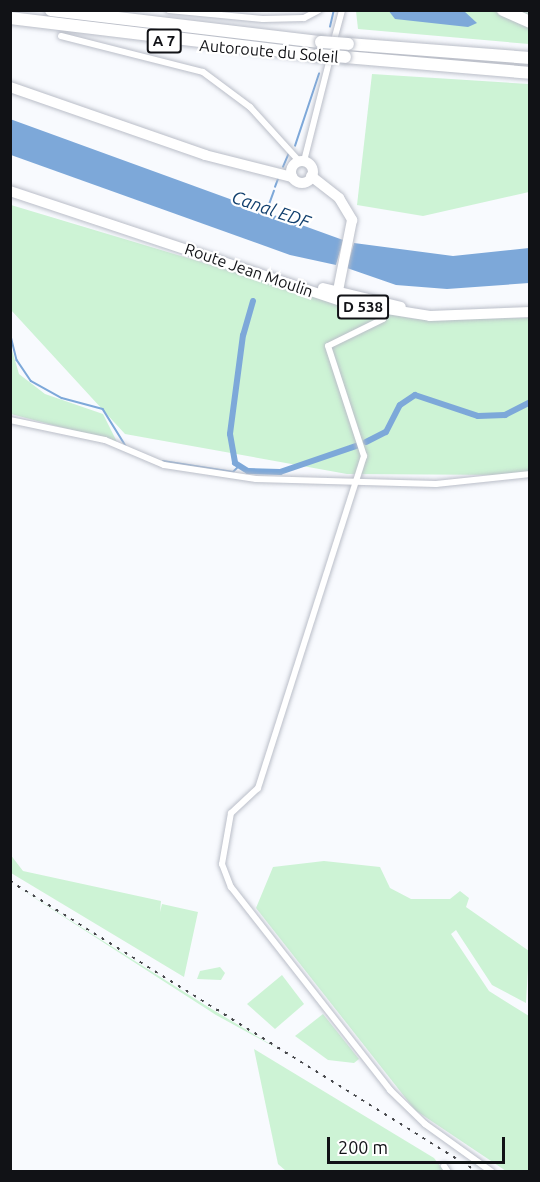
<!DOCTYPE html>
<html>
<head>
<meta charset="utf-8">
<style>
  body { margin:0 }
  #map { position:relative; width:540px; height:1182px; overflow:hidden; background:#f8fafe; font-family:Ubuntu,sans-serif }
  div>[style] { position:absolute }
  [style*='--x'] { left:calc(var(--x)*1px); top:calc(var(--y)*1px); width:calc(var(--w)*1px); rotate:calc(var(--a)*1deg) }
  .green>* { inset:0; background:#cdf3d5 }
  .water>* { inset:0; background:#7da8d9 }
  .stream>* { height:1.5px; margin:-0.75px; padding:0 0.75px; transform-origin:0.75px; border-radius:0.75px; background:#7da8d9 }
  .canal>* { height:6px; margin:-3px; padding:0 3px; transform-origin:3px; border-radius:3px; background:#7da8d9 }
  .roads { filter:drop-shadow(0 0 2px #babec8) drop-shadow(0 0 2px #babec8) }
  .minor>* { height:6px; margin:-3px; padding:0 3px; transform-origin:3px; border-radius:3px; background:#fff }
  .primary>* { height:10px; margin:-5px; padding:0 5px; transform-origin:5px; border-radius:5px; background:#fff }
  .primary>.ring { margin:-5px; padding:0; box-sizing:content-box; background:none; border:10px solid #fff; border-radius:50% }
  .motorway>* { height:12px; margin:-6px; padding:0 6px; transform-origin:6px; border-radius:6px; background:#fff }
  .rail>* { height:1.5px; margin-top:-0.75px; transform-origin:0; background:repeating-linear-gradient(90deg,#48494d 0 3px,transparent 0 9px) }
  .bridges { filter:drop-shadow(0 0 2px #babec8) drop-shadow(0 0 2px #babec8) }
  .motorway-bridge>* { height:12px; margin:-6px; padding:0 6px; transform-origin:6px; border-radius:6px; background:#fff }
  span { translate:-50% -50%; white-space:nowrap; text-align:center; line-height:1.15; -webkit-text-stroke:4.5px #fff; paint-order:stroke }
  .shield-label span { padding:2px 4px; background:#fff; border:2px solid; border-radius:4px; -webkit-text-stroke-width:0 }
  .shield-label { font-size:15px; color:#111216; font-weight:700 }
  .street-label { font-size:16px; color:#111216 }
  .water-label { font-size:18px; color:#13416f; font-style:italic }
  .frame { position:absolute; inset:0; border:12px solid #111216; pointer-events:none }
  .scale { position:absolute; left:327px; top:1137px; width:178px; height:27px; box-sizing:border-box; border:3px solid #111216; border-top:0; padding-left:8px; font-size:18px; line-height:21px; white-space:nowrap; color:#111216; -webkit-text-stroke:4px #fff; paint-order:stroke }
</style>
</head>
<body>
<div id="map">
  <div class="green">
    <div style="clip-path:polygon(356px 11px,529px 11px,529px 44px,358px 29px)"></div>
    <div style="clip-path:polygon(372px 74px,529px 84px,529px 192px,423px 216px,357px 205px)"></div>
    <div style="clip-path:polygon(11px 205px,351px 307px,415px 319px,529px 318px,529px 475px,347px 474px,125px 434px,11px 310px)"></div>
    <div style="clip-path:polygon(10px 343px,19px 374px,45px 394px,103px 414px,117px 442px,11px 414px)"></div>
    <div style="clip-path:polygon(10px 854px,23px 871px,161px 901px,160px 912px,162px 904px,198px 912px,184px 977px,11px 873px)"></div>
    <div style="clip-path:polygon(324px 861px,380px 867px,390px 888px,411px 899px,450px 899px,460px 891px,469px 898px,466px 907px,529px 951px,526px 1003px,492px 985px,456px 930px,451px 934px,489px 991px,529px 1016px,529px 1171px,506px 1171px,415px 1110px,256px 908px,273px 867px)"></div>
    <div style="clip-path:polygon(11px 883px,205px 1005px,280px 1050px,216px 1015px)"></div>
    <div style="clip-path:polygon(220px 967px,225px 973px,221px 980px,197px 979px,200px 971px)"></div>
    <div style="clip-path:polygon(282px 975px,304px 1004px,275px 1029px,247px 1004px)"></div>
    <div style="clip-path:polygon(323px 1014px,359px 1059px,354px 1063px,328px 1060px,295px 1036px)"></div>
    <div style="clip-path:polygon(254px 1049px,434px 1158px,444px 1171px,286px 1171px,278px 1164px)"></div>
  </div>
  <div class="water">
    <div style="clip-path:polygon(388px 10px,464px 11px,477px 23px,468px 27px,395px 19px)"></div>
    <div style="clip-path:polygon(10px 119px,343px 240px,336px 265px,290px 255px,11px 155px)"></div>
    <div style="clip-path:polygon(354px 243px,453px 256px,529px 248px,529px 283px,447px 289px,396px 285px,347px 268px)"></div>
  </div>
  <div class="stream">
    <div style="--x:330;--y:27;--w:17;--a:-77"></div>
    <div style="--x:295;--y:146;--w:76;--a:-71.6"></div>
    <div style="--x:283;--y:167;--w:15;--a:-67"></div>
    <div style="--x:275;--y:187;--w:9;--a:-69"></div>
    <div style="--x:267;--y:210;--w:20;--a:-70"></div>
    <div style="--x:10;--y:332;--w:29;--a:76"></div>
    <div style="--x:17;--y:360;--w:25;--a:56"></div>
    <div style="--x:31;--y:381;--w:35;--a:29"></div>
    <div style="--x:62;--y:398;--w:42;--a:15"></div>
    <div style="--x:103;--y:409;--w:44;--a:58.1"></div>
    <div style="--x:163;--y:461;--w:71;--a:8.9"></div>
    <div style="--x:233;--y:472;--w:8;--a:-45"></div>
  </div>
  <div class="canal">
    <div style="--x:253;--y:301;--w:35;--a:106"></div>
    <div style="--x:243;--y:335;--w:100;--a:97.5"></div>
    <div style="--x:230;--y:434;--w:29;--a:80"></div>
    <div style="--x:235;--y:463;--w:15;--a:32"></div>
    <div style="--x:248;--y:471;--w:32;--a:2"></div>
    <div style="--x:280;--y:472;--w:83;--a:-18.9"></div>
    <div style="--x:366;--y:442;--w:22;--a:-27"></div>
    <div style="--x:386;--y:432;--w:30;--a:-63"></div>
    <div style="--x:400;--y:405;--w:18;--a:-34"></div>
    <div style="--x:415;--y:395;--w:66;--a:18.4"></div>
    <div style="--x:478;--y:416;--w:27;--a:-2"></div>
    <div style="--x:505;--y:415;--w:28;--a:-27"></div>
  </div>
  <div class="roads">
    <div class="minor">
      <div style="--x:169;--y:10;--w:94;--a:5.5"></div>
      <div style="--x:263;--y:19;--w:41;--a:-1.4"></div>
      <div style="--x:304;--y:18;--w:17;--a:-28"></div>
      <div style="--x:61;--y:36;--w:146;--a:14.2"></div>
      <div style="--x:203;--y:72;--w:59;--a:36.7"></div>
      <div style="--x:250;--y:107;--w:73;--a:47.8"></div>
      <div style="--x:333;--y:44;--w:35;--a:-75"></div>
      <div style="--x:304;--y:161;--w:110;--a:-75.8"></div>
      <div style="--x:386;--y:307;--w:12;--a:104"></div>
      <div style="--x:383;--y:319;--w:61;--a:153.9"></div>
      <div style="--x:328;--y:346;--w:116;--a:71.9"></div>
      <div style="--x:364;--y:456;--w:349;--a:107.7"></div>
      <div style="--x:258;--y:788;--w:37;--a:137"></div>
      <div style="--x:231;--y:813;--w:52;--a:100"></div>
      <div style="--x:222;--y:864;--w:25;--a:69"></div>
      <div style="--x:231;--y:887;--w:258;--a:51.9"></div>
      <div style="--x:390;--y:1090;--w:49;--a:44.2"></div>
      <div style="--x:425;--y:1124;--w:82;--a:35.6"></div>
      <div style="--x:10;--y:420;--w:97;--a:11.9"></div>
      <div style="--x:105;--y:440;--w:64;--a:23"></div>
      <div style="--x:164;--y:465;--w:93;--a:8.7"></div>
      <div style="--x:256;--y:479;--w:180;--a:1.6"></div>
      <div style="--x:436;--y:484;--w:95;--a:-6.1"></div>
      <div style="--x:444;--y:1166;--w:7;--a:56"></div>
    </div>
    <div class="primary">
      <div style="--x:10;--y:87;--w:207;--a:19.2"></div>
      <div style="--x:205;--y:155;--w:90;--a:14.2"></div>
      <div class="ring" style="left:291px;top:161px;width:12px;height:12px"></div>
      <div style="--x:311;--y:176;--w:36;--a:38"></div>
      <div style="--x:339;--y:198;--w:26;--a:59"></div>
      <div style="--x:352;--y:220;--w:77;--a:101.2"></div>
      <div style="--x:10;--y:191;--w:351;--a:18.4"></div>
      <div style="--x:343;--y:302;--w:88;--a:9.1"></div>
      <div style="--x:430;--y:316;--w:100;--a:-2.3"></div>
      <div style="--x:323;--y:288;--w:80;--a:13.7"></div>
    </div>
    <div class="motorway">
      <div style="--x:51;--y:10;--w:272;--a:6.8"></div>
      <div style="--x:503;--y:10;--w:30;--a:24"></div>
      <div style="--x:10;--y:18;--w:310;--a:6.9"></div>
      <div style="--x:348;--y:44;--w:183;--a:4.4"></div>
      <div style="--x:345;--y:57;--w:186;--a:4.9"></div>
    </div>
  </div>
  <div class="rail">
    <div style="--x:10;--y:881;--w:551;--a:31.87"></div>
  </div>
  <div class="bridges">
    <div class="motorway-bridge">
      <div style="--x:321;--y:42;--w:27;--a:4"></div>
      <div style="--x:318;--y:55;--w:27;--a:4"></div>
    </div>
  </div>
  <div class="shield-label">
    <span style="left:164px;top:41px">A 7</span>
    <span style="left:363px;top:307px">D 538</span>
  </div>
  <div class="street-label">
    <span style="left:269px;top:51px;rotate:5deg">Autoroute du Soleil</span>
    <span style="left:249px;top:270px;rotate:19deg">Route Jean Moulin</span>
  </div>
  <div class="water-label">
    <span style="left:271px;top:209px;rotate:19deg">Canal EDF</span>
  </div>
  <div class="frame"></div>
  <div class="scale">200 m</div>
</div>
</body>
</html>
